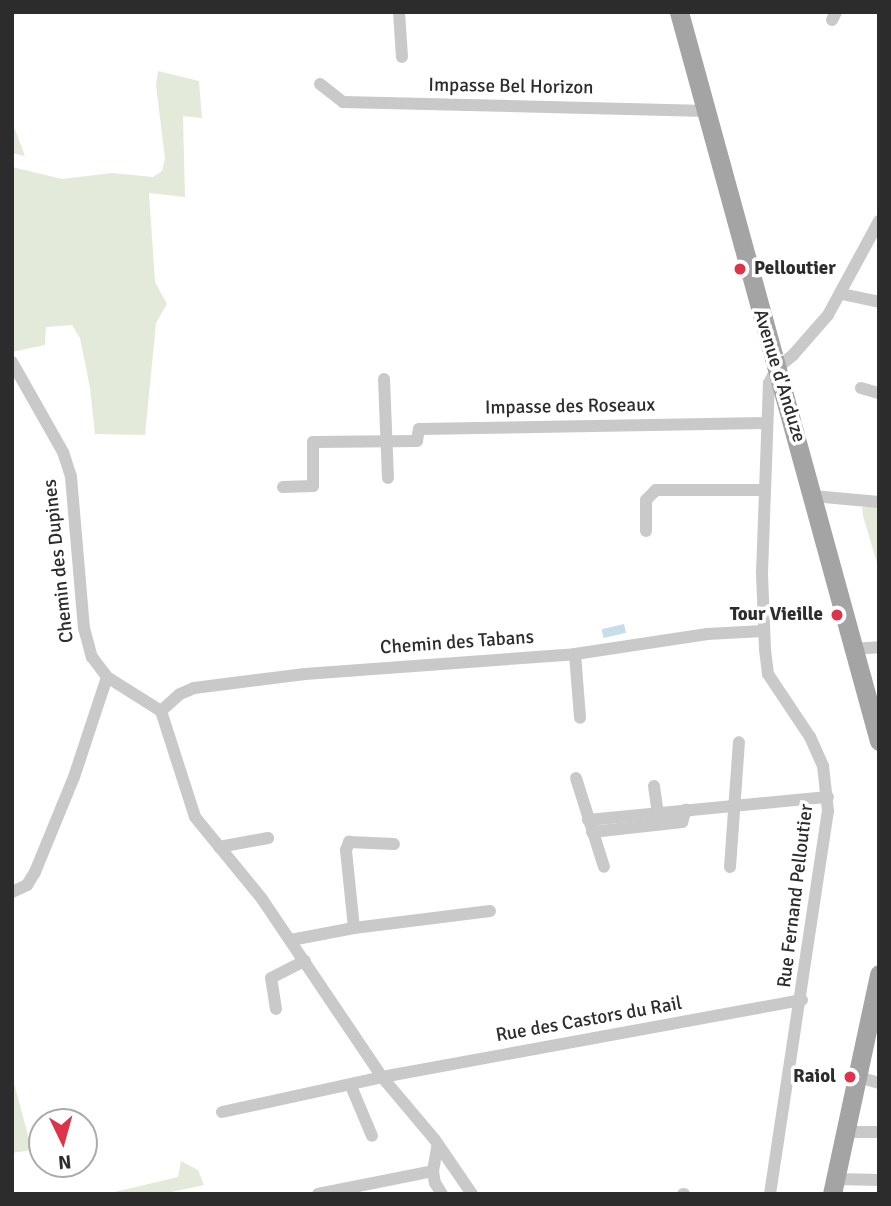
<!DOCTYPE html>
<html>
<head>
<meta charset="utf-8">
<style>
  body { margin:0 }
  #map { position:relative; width:891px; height:1206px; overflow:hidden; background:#fff; font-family:Signika,sans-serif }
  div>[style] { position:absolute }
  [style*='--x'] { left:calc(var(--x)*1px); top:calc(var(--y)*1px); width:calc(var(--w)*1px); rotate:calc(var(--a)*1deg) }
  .green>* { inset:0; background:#e3eada }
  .water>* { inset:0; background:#c7dde9; transform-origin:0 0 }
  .minor>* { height:12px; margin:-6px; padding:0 6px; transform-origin:6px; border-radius:6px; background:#c9c9c9 }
  .primary>* { height:19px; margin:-9.5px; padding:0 9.5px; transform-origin:9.5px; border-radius:9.5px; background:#a4a4a4 }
  .dots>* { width:19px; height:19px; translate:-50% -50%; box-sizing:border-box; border:4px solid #fff; border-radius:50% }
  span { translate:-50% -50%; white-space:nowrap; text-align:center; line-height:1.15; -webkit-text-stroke:7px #fff; paint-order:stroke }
  .street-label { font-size:19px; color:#2c2c2c }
  .poi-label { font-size:19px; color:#2c2c2c; font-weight:700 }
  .left { translate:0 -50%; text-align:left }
  .right { translate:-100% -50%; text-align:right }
  .frame { position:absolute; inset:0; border:14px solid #2c2c2c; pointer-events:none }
  .north { position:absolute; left:28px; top:1108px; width:70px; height:70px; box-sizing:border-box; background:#fff; border:2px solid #ababab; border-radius:50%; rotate:175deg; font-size:19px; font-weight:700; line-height:28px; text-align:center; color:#2c2c2c }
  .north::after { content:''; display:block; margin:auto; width:24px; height:32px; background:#dd3449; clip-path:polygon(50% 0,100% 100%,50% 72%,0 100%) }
</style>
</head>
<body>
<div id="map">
  <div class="green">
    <div style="clip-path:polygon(158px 71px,199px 81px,202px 118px,183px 116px,185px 197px,149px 193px,155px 282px,167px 304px,156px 323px,145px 435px,95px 434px,90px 388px,80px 338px,72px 325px,46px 327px,45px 345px,12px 352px,12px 167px,62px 179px,112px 173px,153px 177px,162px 171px,165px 159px,156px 85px)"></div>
    <div style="clip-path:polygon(12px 122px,25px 156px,12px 153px)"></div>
    <div style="clip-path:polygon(862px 507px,879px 507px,879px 570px,863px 516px)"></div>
    <div style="clip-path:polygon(12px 1076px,32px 1150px,12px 1153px)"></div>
    <div style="clip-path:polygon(181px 1161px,198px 1170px,204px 1185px,162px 1194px,106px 1194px,178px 1177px)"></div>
  </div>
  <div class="water">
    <div style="left:624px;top:624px;width:9px;height:23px;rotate:77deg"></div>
  </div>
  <div class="minor">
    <div style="--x:399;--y:12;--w:45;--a:86.2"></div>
    <div style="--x:832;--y:20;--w:9;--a:-63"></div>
    <div style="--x:320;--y:84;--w:29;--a:38"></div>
    <div style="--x:343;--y:102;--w:364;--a:1.4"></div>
    <div style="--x:842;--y:294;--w:38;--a:12"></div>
    <div style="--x:12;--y:362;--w:103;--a:60.5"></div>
    <div style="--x:63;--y:452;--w:26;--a:72"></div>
    <div style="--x:71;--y:477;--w:152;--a:85.1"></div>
    <div style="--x:84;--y:628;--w:30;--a:75"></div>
    <div style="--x:92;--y:657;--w:25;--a:53"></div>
    <div style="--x:107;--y:677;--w:64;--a:32.2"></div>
    <div style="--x:161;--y:711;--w:111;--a:72.2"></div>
    <div style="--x:195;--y:817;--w:106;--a:50.7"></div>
    <div style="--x:262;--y:899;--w:215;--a:56"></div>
    <div style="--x:382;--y:1077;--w:82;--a:49.9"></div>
    <div style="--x:435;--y:1140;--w:65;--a:55.6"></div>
    <div style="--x:384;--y:379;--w:99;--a:87.7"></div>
    <div style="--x:861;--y:388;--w:19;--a:16"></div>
    <div style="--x:283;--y:487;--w:30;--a:-2"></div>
    <div style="--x:313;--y:486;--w:44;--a:-90"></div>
    <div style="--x:313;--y:442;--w:104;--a:-0.6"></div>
    <div style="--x:417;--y:441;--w:12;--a:-81"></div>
    <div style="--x:419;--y:429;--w:346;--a:-1"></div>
    <div style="--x:813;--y:496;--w:66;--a:5.2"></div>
    <div style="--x:646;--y:531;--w:31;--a:-90"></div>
    <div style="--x:646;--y:500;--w:14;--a:-45"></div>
    <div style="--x:656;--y:490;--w:107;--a:0"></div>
    <div style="--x:853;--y:649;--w:26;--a:-4"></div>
    <div style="--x:575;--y:654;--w:64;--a:85.5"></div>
    <div style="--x:161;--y:711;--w:25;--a:-42"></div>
    <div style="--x:180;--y:694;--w:15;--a:-23"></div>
    <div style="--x:194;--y:688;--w:112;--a:-7.2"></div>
    <div style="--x:305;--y:674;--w:271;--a:-4.2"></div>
    <div style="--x:575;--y:654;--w:134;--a:-8.6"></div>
    <div style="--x:707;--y:634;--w:56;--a:-3.1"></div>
    <div style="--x:576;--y:778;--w:93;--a:72.5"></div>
    <div style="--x:654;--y:786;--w:27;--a:82"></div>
    <div style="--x:588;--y:820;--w:241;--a:-5.5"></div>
    <div style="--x:592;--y:832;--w:91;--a:-6.3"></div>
    <div style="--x:682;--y:822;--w:13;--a:-72"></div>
    <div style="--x:219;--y:847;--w:50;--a:-10.4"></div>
    <div style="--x:730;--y:867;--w:125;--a:-85.9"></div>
    <div style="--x:12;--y:892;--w:17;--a:-25"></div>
    <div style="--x:27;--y:885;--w:15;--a:-58"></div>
    <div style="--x:35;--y:872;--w:103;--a:-67.7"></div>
    <div style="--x:74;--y:777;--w:105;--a:-71.7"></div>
    <div style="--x:354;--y:928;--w:78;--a:-95.9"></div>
    <div style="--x:346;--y:850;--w:9;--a:-69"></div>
    <div style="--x:349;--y:842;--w:45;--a:2.5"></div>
    <div style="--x:291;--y:940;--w:64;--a:-10.8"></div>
    <div style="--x:354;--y:928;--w:137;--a:-7.1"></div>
    <div style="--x:276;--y:1009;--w:31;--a:-99"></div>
    <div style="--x:271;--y:978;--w:38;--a:-27"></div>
    <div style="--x:858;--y:1077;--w:22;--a:16"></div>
    <div style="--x:351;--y:1086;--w:54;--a:67.2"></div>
    <div style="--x:222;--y:1112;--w:164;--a:-12.3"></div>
    <div style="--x:382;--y:1077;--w:427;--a:-10.4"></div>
    <div style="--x:846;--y:1132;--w:33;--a:0"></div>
    <div style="--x:433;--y:1171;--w:12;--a:81"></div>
    <div style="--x:435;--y:1183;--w:13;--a:58"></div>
    <div style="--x:836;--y:1179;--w:43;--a:1.3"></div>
    <div style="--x:318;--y:1194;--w:117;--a:-11.3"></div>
    <div style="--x:433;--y:1171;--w:27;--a:-80"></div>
    <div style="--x:683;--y:1194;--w:1;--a:0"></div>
    <div style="--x:770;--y:1194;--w:387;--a:-81.4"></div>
    <div style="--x:828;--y:811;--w:45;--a:-96.3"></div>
    <div style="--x:823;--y:766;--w:32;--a:-114"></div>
    <div style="--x:810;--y:737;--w:76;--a:-123.7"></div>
    <div style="--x:768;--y:674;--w:25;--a:-97"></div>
    <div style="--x:765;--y:649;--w:76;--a:-92.3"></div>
    <div style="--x:762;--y:573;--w:190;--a:-87.9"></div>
    <div style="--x:769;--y:383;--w:17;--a:-62"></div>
    <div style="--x:777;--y:368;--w:21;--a:-39"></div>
    <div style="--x:793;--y:355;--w:53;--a:-48.8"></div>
    <div style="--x:828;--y:315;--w:107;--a:-61.5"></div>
  </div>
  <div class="primary">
    <div style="--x:679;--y:12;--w:756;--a:74.66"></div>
    <div style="--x:832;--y:1194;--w:225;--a:-77.9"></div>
  </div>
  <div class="dots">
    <div style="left:740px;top:269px;background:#dd3449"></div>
    <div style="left:837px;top:615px;background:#dd3449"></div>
    <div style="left:850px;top:1077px;background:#dd3449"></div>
  </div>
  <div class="street-label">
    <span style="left:511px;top:87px;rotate:1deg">Impasse Bel Horizon</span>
    <span style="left:779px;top:376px;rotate:73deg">Avenue d'Anduze</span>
    <span style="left:570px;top:407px;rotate:-1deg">Impasse des Roseaux</span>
    <span style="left:59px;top:561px;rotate:-96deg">Chemin des Dupines</span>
    <span style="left:457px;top:643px;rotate:-4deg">Chemin des Tabans</span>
    <span style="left:796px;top:896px;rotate:-83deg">Rue Fernand Pelloutier</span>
    <span style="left:589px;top:1020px;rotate:-10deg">Rue des Castors du Rail</span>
  </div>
  <div class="poi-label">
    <span class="left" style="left:754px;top:269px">Pelloutier</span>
    <span class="right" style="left:823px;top:615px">Tour Vieille</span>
    <span class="right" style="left:836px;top:1077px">Raiol</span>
  </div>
  <div class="frame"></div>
  <div class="north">N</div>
</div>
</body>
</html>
